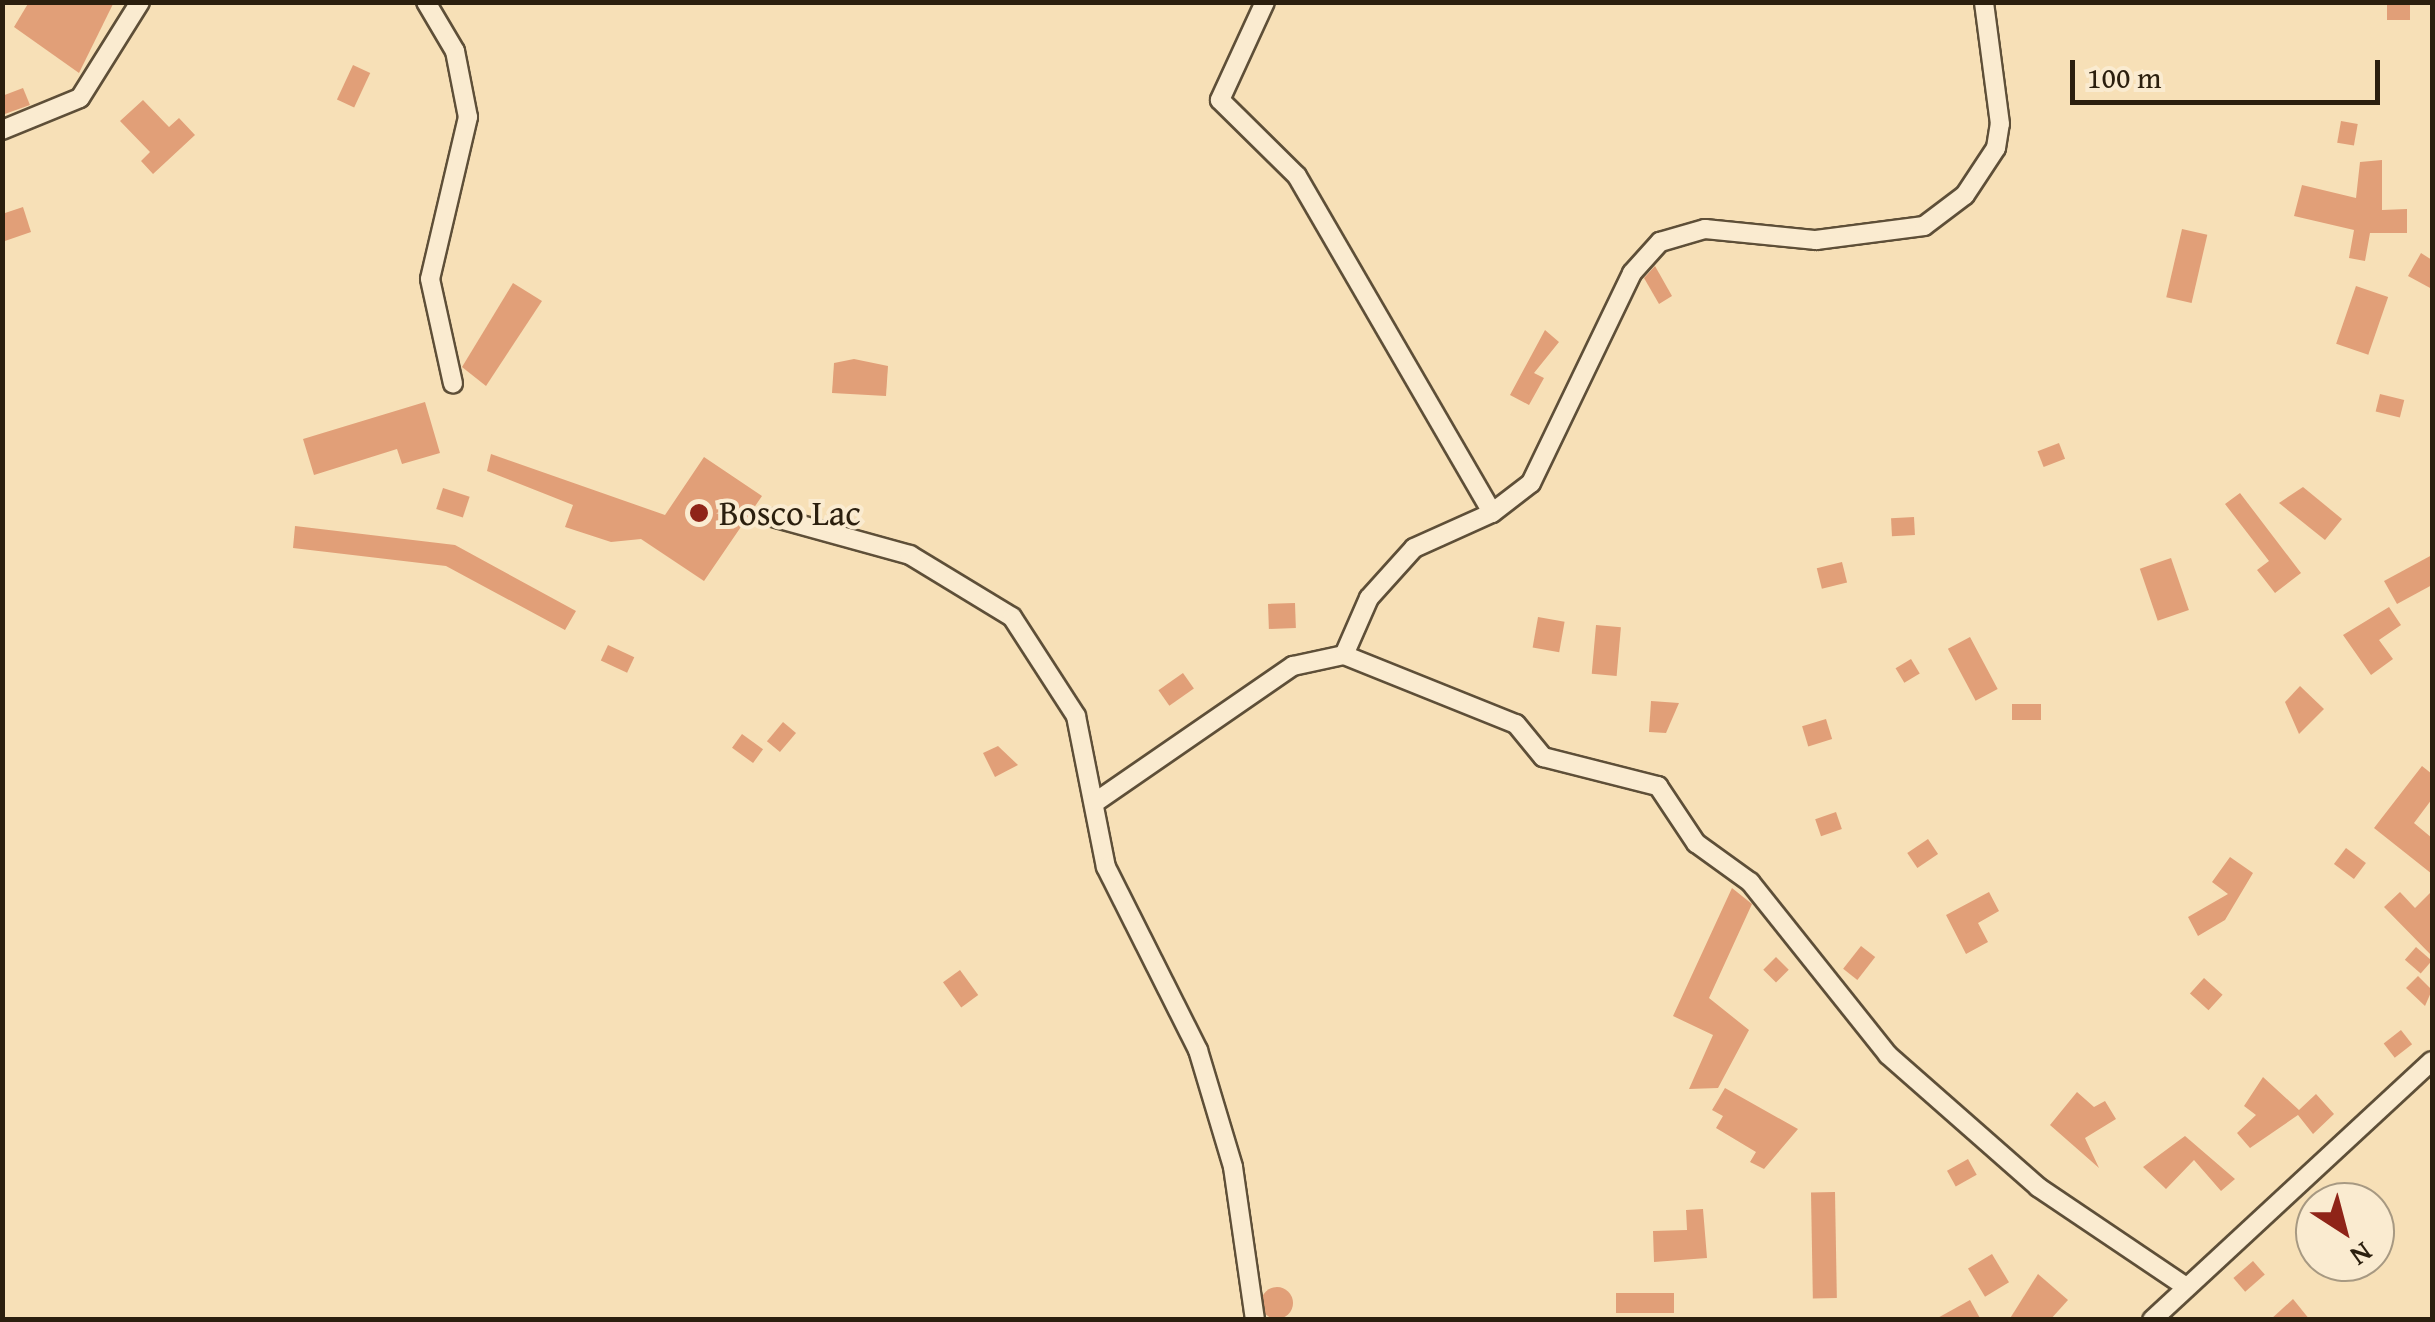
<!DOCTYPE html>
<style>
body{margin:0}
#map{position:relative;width:2435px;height:1322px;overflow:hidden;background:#f7e0b7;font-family:"Gentium Book Plus",serif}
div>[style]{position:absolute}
.building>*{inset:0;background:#e19f78;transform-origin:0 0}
.round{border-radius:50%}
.roads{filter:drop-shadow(2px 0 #5e4f38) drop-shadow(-2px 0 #5e4f38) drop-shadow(0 2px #5e4f38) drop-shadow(0 -2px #5e4f38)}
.minor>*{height:18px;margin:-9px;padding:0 9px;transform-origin:9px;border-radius:9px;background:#faebd0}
.dots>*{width:28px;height:28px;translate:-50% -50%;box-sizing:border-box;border:5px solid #faebd0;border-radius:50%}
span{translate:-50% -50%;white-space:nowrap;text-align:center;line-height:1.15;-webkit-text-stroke:8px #faebd0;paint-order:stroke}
.poi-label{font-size:35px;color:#2b1f0e}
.left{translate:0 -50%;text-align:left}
.frame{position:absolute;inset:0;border:5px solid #2b1f0e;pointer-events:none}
.north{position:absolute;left:2295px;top:1182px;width:100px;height:100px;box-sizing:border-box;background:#faebd0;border:2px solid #a79982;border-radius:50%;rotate:144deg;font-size:28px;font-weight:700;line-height:40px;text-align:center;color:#2b1f0e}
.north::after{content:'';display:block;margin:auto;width:35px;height:45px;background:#8f2418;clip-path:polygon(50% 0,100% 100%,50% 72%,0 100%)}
.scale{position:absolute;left:2070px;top:60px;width:310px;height:45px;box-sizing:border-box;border:5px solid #2b1f0e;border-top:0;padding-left:12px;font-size:30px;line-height:35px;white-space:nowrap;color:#2b1f0e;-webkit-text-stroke:8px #faebd0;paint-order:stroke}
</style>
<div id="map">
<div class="building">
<div style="clip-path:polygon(29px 2px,114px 2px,79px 73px,14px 27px)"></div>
<div style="left:2387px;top:2px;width:23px;height:18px"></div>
<div style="left:353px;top:65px;width:19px;height:38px;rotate:25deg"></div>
<div style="clip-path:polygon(23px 88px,30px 105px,2px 115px,2px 96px)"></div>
<div style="clip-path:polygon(143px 100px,169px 127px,179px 118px,195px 135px,153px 174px,141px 161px,150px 152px,120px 121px)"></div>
<div style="left:2341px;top:121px;width:17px;height:22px;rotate:10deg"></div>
<div style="clip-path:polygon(2382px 160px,2382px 210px,2407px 209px,2407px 233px,2370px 233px,2365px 261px,2349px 258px,2354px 230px,2294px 216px,2302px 185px,2356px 198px,2360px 162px)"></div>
<div style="clip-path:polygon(23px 207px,31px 232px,2px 242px,2px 214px)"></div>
<div style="left:2182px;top:229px;width:26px;height:70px;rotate:13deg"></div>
<div style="clip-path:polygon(2421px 253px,2432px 260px,2432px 289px,2408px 276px)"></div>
<div style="clip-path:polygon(1655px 266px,1672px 296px,1659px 304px,1644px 278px)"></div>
<div style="clip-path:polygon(513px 283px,542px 301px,486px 386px,462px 367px)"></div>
<div style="left:2356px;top:286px;width:34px;height:61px;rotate:19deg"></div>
<div style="clip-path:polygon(1545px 330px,1559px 342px,1534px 373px,1544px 378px,1529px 405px,1510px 395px)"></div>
<div style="clip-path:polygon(854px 359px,888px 366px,886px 396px,832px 393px,834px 363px)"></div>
<div style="left:2380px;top:394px;width:25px;height:18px;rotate:14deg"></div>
<div style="clip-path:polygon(425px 402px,440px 453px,402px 464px,397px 449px,314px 475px,303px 439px)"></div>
<div style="left:2059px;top:443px;width:17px;height:23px;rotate:69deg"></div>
<div style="clip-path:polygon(491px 454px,665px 515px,704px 457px,762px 496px,704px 581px,641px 539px,611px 542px,565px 527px,573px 505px,487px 471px)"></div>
<div style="clip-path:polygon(2303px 487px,2342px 519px,2325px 540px,2279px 503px)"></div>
<div style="left:443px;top:488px;width:28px;height:22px;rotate:18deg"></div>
<div style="clip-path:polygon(2240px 493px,2301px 573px,2275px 593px,2257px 570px,2269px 561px,2225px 504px)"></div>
<div style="left:1914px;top:517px;width:18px;height:23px;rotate:87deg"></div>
<div style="clip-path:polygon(295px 526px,455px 545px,576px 611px,565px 630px,446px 566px,293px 548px)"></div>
<div style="clip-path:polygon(2432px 555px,2432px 585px,2397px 604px,2384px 581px)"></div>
<div style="left:2171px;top:558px;width:55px;height:33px;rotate:71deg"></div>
<div style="left:1842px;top:562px;width:21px;height:26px;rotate:76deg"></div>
<div style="left:1295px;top:603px;width:25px;height:27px;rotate:88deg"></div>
<div style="clip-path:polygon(2389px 607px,2401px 625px,2379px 640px,2393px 659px,2371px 675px,2343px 635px)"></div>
<div style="left:1538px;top:617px;width:27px;height:31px;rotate:10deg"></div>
<div style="left:1596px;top:625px;width:25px;height:49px;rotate:5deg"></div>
<div style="left:1970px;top:637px;width:59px;height:25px;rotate:62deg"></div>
<div style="left:608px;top:645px;width:29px;height:17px;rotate:25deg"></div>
<div style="left:1911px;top:659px;width:17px;height:18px;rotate:59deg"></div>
<div style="left:1183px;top:673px;width:19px;height:30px;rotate:55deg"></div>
<div style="clip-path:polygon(2300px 686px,2324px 709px,2299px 734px,2285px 702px)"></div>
<div style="clip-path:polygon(1651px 701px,1679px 703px,1666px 733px,1649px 732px)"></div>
<div style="left:2012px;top:704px;width:29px;height:16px"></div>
<div style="left:1826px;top:719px;width:21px;height:25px;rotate:73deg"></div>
<div style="left:783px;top:722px;width:17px;height:25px;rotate:40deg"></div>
<div style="left:742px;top:734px;width:26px;height:17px;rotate:36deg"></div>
<div style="clip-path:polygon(998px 746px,1018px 765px,995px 777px,983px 753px)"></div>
<div style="clip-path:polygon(2422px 766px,2432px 774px,2432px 799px,2414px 823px,2432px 838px,2432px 874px,2374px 828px)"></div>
<div style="left:1836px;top:812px;width:18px;height:22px;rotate:71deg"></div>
<div style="left:1928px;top:839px;width:18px;height:25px;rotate:56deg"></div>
<div style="left:2346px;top:848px;width:25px;height:20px;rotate:37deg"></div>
<div style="clip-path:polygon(2230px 857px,2253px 873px,2225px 920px,2198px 936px,2188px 917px,2228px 894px,2212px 882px)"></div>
<div style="clip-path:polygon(1732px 888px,1752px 904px,1709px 998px,1749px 1030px,1718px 1088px,1689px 1089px,1713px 1035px,1673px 1016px)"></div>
<div style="clip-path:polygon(2432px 891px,2432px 956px,2384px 907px,2400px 892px,2415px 908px)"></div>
<div style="clip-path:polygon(1989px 892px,1999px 911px,1978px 923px,1988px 942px,1966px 954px,1946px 915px)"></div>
<div style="left:1861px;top:946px;width:18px;height:29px;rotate:38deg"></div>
<div style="left:2416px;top:947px;width:21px;height:17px;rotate:41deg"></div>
<div style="left:1776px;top:957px;width:18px;height:18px;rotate:45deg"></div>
<div style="left:960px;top:970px;width:31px;height:21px;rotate:54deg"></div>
<div style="clip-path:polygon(2418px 976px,2432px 990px,2425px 1006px,2406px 988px)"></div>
<div style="left:2204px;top:978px;width:25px;height:21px;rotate:42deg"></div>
<div style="left:2401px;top:1030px;width:18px;height:22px;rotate:52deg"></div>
<div style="clip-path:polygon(2263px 1077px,2299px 1110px,2316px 1094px,2334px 1114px,2313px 1134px,2298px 1115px,2250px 1148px,2237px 1133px,2256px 1115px,2244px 1106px)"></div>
<div style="clip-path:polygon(1725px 1088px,1798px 1129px,1764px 1169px,1750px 1162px,1756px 1152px,1716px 1128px,1723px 1116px,1712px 1110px)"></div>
<div style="clip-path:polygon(2077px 1092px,2094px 1107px,2105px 1101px,2116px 1119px,2085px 1138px,2099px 1168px,2050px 1125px)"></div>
<div style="clip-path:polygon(2185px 1136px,2235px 1179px,2221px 1191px,2194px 1160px,2166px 1189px,2143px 1167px)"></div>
<div style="left:1968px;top:1159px;width:18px;height:24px;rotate:61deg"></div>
<div style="left:1835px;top:1192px;width:106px;height:24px;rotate:89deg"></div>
<div style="clip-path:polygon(1703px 1209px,1707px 1258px,1654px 1262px,1653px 1231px,1687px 1230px,1686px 1210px)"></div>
<div style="left:1992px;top:1254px;width:33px;height:28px;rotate:59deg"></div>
<div style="left:2253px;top:1261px;width:18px;height:26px;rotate:49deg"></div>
<div style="clip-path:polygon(2038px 1274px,2068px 1300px,2050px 1320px,2009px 1320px)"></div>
<div class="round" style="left:1261px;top:1287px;width:32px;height:32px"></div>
<div style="left:1674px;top:1293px;width:20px;height:58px;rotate:90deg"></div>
<div style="clip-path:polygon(2293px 1299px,2310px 1320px,2270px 1320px)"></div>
<div style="clip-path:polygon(1970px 1300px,1981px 1320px,1934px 1320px)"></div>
</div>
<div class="roads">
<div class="minor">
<div style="left:426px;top:2px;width:57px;rotate:59.4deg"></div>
<div style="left:455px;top:51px;width:67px;rotate:78.9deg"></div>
<div style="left:468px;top:117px;width:166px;rotate:103.2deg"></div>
<div style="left:430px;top:279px;width:107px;rotate:77.6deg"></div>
<div style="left:1265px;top:2px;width:108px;rotate:114.7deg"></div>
<div style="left:1220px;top:100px;width:108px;rotate:44.6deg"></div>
<div style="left:1297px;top:176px;width:389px;rotate:59.9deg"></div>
<div style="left:2px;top:130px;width:84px;rotate:-22.3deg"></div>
<div style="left:80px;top:98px;width:113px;rotate:-58deg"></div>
<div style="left:776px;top:518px;width:139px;rotate:15.4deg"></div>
<div style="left:910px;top:555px;width:119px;rotate:31.3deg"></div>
<div style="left:1012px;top:617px;width:118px;rotate:57.1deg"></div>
<div style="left:1076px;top:716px;width:154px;rotate:78.8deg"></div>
<div style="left:1106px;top:867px;width:205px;rotate:63.3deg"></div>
<div style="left:1198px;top:1050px;width:122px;rotate:73.3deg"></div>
<div style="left:1233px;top:1167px;width:155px;rotate:81.8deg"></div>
<div style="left:1344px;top:655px;width:185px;rotate:21.9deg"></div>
<div style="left:1516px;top:724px;width:43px;rotate:50.7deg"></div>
<div style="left:1543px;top:757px;width:119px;rotate:14.2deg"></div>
<div style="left:1658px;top:786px;width:69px;rotate:56.3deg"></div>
<div style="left:1696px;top:843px;width:67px;rotate:35.8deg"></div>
<div style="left:1750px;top:882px;width:221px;rotate:51.4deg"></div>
<div style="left:1888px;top:1055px;width:200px;rotate:41.3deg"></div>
<div style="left:2038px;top:1187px;width:179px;rotate:34deg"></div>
<div style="left:1097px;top:801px;width:238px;rotate:-34.6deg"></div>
<div style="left:1293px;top:666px;width:52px;rotate:-12.2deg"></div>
<div style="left:1344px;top:655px;width:62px;rotate:-66.3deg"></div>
<div style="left:1369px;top:598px;width:67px;rotate:-48deg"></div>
<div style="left:1414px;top:548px;width:85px;rotate:-24.2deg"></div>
<div style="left:1492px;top:513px;width:49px;rotate:-37.6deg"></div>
<div style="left:1531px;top:483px;width:233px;rotate:-64.3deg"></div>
<div style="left:1632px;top:273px;width:42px;rotate:-47.9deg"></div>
<div style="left:1660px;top:242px;width:47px;rotate:-16.1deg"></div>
<div style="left:1705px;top:229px;width:112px;rotate:5.7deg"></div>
<div style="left:1816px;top:240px;width:109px;rotate:-7.4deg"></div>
<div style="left:1924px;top:226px;width:51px;rotate:-37.1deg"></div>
<div style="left:1965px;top:195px;width:56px;rotate:-56.6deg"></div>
<div style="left:1996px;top:148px;width:24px;rotate:-81deg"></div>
<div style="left:2000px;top:124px;width:123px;rotate:-97.5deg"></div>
<div style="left:2152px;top:1320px;width:381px;rotate:-42.8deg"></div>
</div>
</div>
<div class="dots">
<div style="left:699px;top:513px;background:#8f2418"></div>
</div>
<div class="poi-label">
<span class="left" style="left:719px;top:513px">Bosco Lac</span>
</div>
<div class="frame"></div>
<div class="north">N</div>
<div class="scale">100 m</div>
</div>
